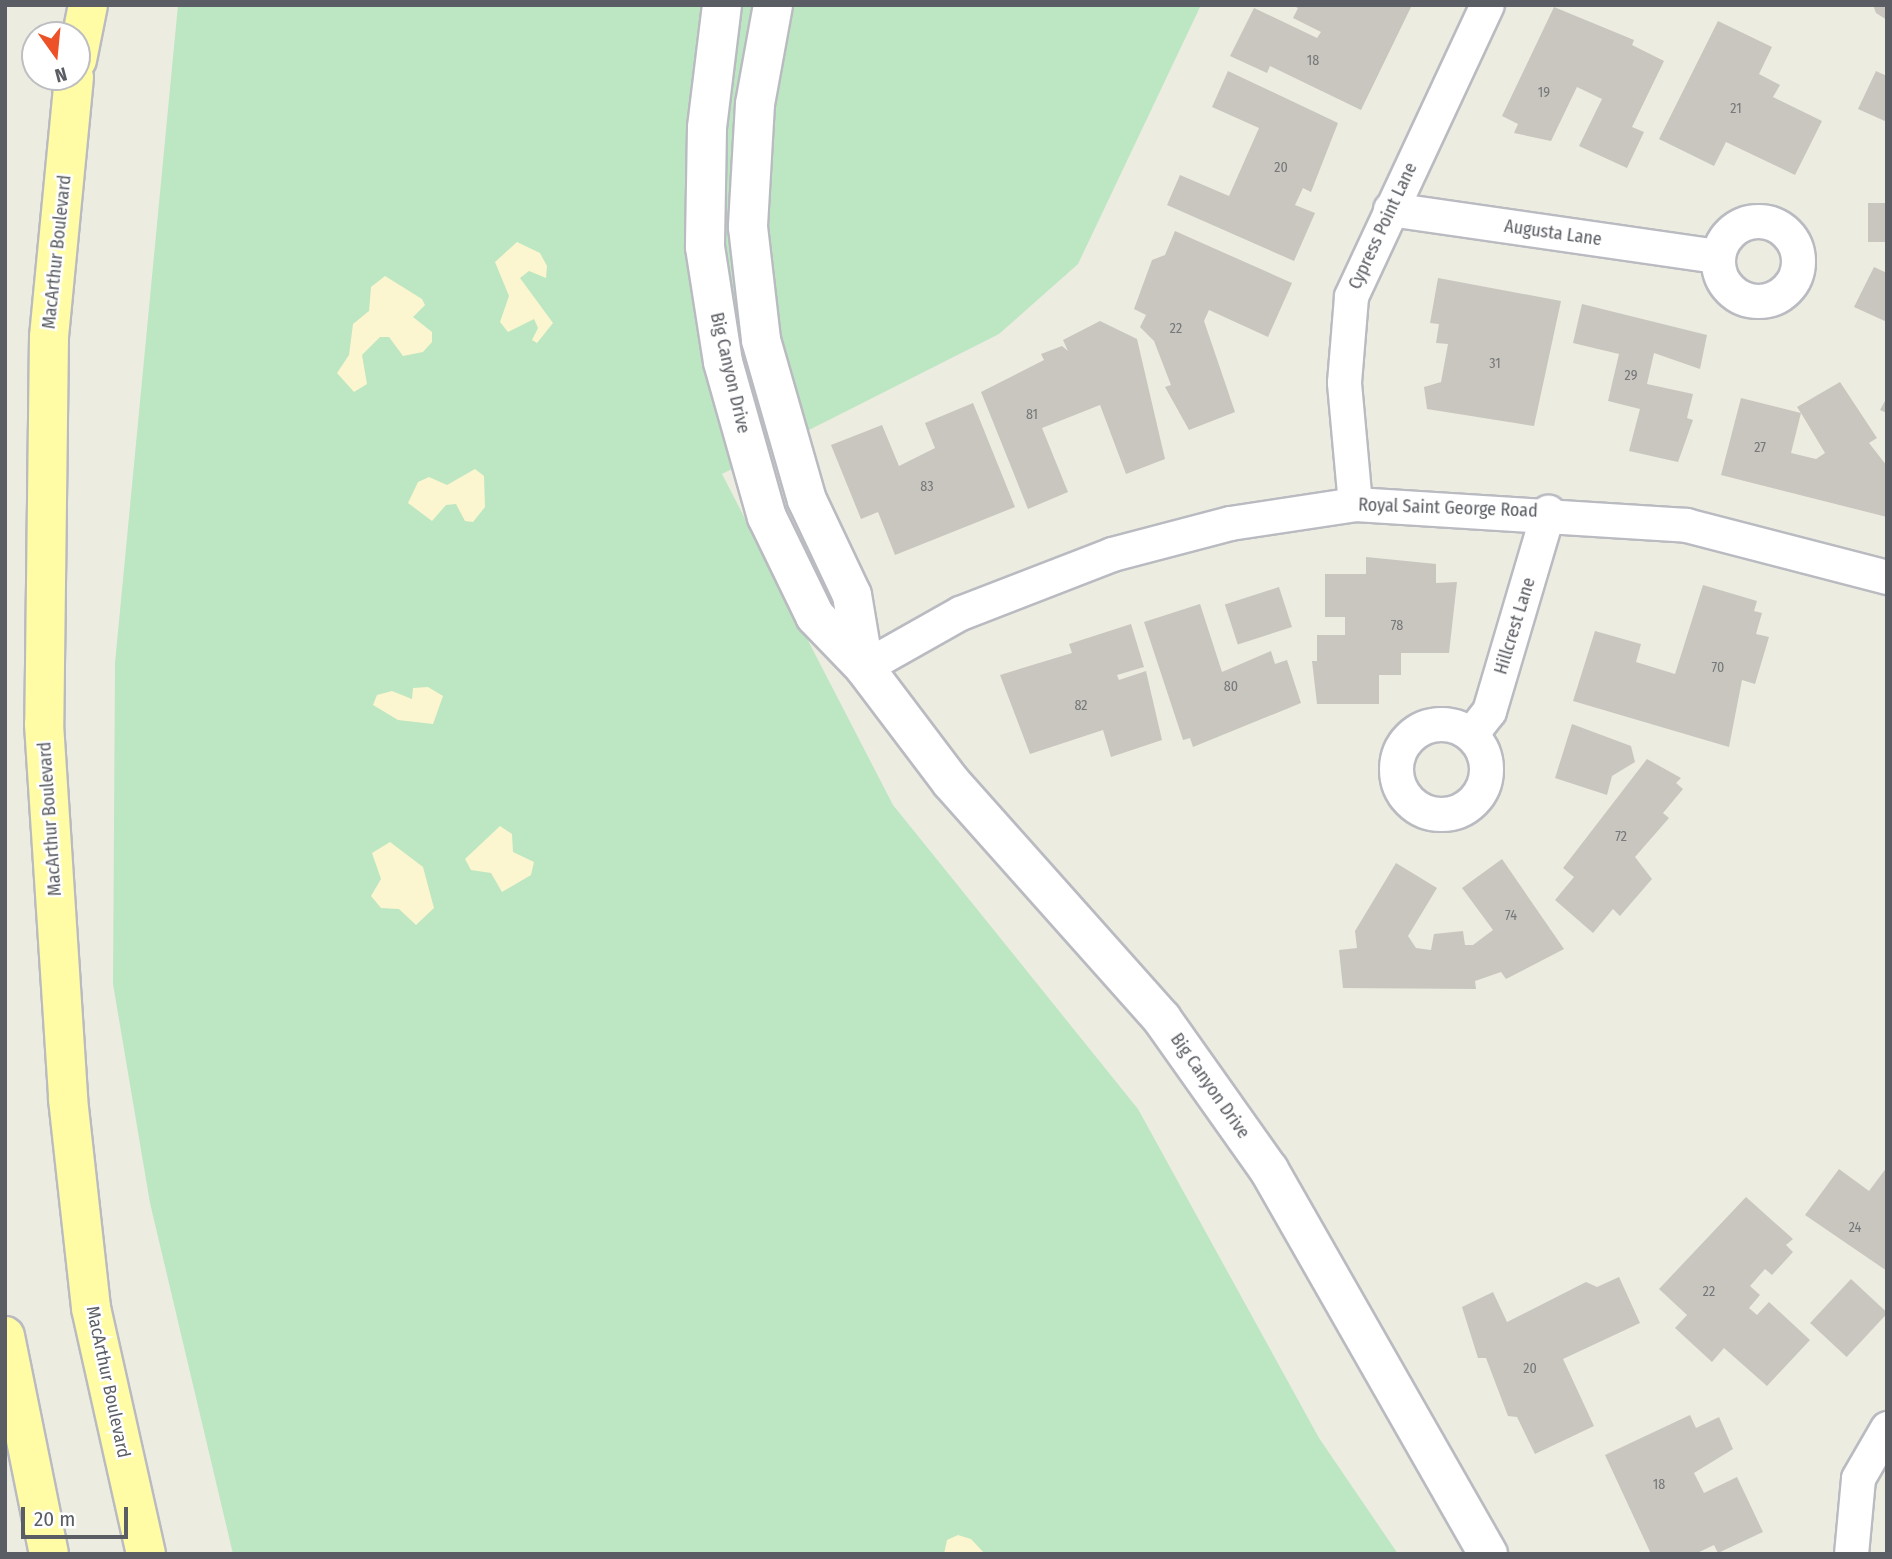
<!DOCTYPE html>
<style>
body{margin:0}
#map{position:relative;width:1892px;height:1559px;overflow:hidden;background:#edece1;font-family:"Fira Sans Condensed",sans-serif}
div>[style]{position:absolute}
.green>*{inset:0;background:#bde6c2}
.sand>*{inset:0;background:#fbf6cf}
.building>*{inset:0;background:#c8c6bf;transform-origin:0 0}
.roads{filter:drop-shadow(2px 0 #b9bbc1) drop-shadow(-2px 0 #b9bbc1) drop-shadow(0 2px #b9bbc1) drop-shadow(0 -2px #b9bbc1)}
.minor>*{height:33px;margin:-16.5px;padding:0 16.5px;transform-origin:16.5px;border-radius:16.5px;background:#fff}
.minor>.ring{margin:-16.5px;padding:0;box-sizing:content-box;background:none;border:33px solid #fff;border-radius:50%}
.tertiary>*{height:38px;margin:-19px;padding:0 19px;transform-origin:19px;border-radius:19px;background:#fff}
.primary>*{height:38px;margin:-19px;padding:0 19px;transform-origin:19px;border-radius:19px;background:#fffca5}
span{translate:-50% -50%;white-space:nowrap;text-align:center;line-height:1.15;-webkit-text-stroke:5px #fff;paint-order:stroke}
.number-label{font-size:14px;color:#76777a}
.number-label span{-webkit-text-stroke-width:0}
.street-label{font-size:18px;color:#5a5d63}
.frame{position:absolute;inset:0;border:7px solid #5a5d63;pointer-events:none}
.north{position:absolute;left:21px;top:21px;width:70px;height:70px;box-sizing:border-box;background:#fff;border:2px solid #bdbec1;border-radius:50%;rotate:165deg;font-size:19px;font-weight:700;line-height:28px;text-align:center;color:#5a5d63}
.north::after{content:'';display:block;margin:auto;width:24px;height:32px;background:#ed5128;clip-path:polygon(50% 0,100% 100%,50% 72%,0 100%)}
.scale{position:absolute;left:21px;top:1507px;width:107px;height:32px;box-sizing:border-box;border:4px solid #5a5d63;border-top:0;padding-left:9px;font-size:21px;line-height:24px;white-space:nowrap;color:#5a5d63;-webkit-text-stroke:5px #fff;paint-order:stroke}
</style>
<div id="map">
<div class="green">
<div style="clip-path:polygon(178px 5px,1201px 5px,1078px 264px,999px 334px,722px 474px,893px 805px,1138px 1109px,1319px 1438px,1398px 1554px,233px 1554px,150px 1203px,113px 984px,115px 663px)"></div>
</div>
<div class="sand">
<div style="clip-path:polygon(517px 242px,540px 253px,547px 266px,546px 278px,529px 271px,520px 278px,553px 323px,537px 343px,532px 340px,538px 328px,534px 319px,508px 332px,500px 322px,509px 296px,495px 262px)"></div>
<div style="clip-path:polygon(385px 276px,422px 299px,425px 305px,413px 317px,432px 332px,432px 342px,423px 352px,403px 356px,389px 337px,380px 337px,362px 355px,367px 384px,354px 392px,337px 373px,349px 355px,353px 324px,369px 311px,371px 287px)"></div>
<div style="clip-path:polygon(475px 469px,484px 476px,485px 507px,473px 522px,465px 521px,456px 504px,446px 505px,432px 521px,408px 503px,418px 482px,429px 477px,447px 485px)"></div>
<div style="clip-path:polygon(413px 688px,428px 687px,443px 696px,433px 724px,398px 720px,373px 705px,377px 695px,392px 691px,412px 699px)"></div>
<div style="clip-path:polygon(500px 826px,512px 834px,513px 852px,534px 862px,531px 875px,502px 892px,491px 873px,471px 870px,465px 859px)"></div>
<div style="clip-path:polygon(390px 842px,423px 867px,434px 908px,416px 925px,399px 909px,381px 908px,371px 896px,381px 879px,372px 853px)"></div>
<div style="clip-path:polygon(958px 1535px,971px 1539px,985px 1554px,944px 1554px,947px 1540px)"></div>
</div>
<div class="building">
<div style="clip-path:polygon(1291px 5px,1412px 5px,1361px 110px,1270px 66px,1267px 73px,1230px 56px,1254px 8px,1317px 38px,1321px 32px,1293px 18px,1298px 8px)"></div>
<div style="clip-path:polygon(1873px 5px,1887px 5px,1887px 20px,1876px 13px)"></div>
<div style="clip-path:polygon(1554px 7px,1634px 40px,1632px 45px,1664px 61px,1632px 127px,1644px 132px,1627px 168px,1579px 146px,1602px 99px,1577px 87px,1551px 141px,1514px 133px,1518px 124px,1502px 116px)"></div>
<div style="clip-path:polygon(1718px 21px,1772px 47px,1759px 74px,1780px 85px,1773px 97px,1822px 121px,1795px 175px,1726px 142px,1714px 166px,1659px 139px)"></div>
<div style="clip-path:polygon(1228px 71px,1338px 123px,1311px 192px,1303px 188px,1295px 205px,1315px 213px,1294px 261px,1167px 205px,1180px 175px,1229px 196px,1259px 128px,1212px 107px)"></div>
<div style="clip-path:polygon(1876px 71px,1887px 76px,1887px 122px,1858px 109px)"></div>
<div style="left:1887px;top:203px;width:39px;height:19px;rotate:90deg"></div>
<div style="clip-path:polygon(1175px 231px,1292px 283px,1268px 337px,1209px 310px,1204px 321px,1235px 412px,1189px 430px,1165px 387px,1171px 385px,1154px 341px,1140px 327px,1146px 315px,1134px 309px,1152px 260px,1165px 255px)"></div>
<div style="clip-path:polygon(1874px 267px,1887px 273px,1887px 322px,1854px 307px)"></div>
<div style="clip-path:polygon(1438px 278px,1561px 301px,1534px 426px,1427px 409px,1424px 387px,1441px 382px,1448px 344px,1436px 343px,1439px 324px,1430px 323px)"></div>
<div style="clip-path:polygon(1582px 304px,1707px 335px,1700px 369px,1654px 353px,1647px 384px,1693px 394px,1687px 418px,1693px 420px,1678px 462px,1629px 451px,1640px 409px,1608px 401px,1619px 354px,1573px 343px)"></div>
<div style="clip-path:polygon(1100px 321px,1137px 339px,1165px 459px,1126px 474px,1100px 405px,1042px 428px,1068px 492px,1028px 509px,981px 392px,1044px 360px,1041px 354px,1062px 346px,1068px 351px,1063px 340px)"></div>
<div style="clip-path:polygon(evenodd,1840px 382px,1877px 438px,1869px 443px,1887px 466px,1887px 517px,1721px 475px,1741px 398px,1801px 413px,1797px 407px,1840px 382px,1801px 413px,1825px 453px,1816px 459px,1791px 453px,1801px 413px)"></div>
<div style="clip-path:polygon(1887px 397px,1887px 413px,1880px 410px)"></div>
<div style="clip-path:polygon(973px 403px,1015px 507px,895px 555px,878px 512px,861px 519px,831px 445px,882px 425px,899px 466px,935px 448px,925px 423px)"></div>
<div style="clip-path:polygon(1366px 557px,1436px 564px,1436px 583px,1457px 582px,1449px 653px,1401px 653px,1401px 675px,1379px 675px,1379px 704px,1317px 704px,1312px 661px,1317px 661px,1317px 635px,1345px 635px,1345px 617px,1325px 617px,1325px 574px,1366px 574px)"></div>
<div style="clip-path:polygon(1703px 585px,1757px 601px,1754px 611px,1762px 613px,1756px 634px,1769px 637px,1755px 684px,1742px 680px,1729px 747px,1573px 701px,1595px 631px,1641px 644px,1636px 662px,1675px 674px)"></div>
<div style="left:1279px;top:587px;width:42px;height:57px;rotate:72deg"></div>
<div style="clip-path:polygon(1200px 604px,1222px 672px,1271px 651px,1275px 664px,1287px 660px,1301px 703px,1193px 747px,1190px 738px,1183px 740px,1144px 622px)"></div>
<div style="clip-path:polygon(1131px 624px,1144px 667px,1117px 675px,1119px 680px,1146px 671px,1162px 740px,1111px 757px,1103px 730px,1030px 754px,1000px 675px,1072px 653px,1069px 644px)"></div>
<div style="clip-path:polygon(1572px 724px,1631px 746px,1635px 762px,1612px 776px,1607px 795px,1555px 778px)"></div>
<div style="clip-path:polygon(1647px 759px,1681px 778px,1676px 783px,1683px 789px,1663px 813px,1669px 818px,1635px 857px,1652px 879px,1620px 916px,1613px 909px,1593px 933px,1555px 900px,1574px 877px,1563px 868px)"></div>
<div style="clip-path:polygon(1502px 859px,1564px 949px,1506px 979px,1501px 972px,1475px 981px,1476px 989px,1343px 988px,1339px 950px,1357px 948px,1355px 931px,1396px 863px,1437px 888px,1408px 936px,1416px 948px,1431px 950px,1434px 934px,1463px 931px,1465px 945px,1473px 945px,1493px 930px,1462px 888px)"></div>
<div style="clip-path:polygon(1887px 1167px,1887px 1271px,1805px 1215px,1839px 1169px,1869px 1191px)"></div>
<div style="clip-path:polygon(1746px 1197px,1793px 1239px,1786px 1245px,1793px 1252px,1772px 1275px,1765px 1269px,1750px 1286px,1760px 1295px,1749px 1308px,1757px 1315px,1769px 1302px,1810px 1340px,1767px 1386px,1724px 1348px,1712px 1362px,1675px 1328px,1687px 1315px,1659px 1289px)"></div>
<div style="clip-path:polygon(1619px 1277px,1640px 1323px,1563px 1359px,1594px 1426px,1535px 1454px,1517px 1417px,1508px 1416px,1486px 1358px,1478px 1358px,1462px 1307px,1493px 1292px,1507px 1322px,1586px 1282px,1597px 1287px)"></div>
<div style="left:1851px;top:1279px;width:50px;height:60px;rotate:43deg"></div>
<div style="clip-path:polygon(1690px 1415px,1696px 1428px,1719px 1417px,1733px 1449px,1694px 1473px,1704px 1493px,1737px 1477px,1763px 1532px,1718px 1553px,1714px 1545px,1695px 1554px,1651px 1554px,1605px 1455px)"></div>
</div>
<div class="roads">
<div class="minor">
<div style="left:1390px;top:209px;width:330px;rotate:8.2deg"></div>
<div class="ring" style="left:1718px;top:221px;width:47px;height:47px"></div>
<div style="left:1355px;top:504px;width:122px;rotate:-95.2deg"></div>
<div style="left:1344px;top:382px;width:86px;rotate:-85.3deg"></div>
<div style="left:1351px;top:296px;width:321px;rotate:-65deg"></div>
<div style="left:864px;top:667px;width:110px;rotate:-29.4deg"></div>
<div style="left:960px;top:613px;width:163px;rotate:-21.2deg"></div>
<div style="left:1112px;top:554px;width:122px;rotate:-14.7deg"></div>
<div style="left:1230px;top:523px;width:126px;rotate:-8.6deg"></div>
<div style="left:1355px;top:504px;width:332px;rotate:3.6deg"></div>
<div style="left:1686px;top:525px;width:208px;rotate:14.5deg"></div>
<div class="ring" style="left:1396px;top:724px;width:57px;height:57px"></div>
<div style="left:1471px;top:734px;width:29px;rotate:-52deg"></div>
<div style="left:1489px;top:711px;width:208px;rotate:-73.5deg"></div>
<div style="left:1851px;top:1554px;width:76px;rotate:-84.7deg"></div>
<div style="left:1858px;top:1478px;width:58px;rotate:-59.9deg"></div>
</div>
<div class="tertiary">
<div style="left:722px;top:5px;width:124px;rotate:97deg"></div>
<div style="left:707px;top:128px;width:119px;rotate:91deg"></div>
<div style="left:705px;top:247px;width:116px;rotate:81.1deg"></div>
<div style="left:723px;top:362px;width:161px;rotate:74.2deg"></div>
<div style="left:767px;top:517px;width:110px;rotate:64.1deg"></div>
<div style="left:815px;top:616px;width:71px;rotate:46.1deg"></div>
<div style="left:864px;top:667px;width:144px;rotate:52.9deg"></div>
<div style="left:951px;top:782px;width:317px;rotate:48.3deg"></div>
<div style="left:1162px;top:1019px;width:185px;rotate:54.7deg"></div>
<div style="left:1269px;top:1170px;width:442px;rotate:60.3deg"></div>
<div style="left:773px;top:5px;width:101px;rotate:100.3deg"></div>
<div style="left:755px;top:104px;width:123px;rotate:93.3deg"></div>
<div style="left:748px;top:227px;width:114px;rotate:83.4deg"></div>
<div style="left:761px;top:340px;width:166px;rotate:74deg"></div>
<div style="left:807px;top:500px;width:105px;rotate:64.7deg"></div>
<div style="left:852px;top:595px;width:73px;rotate:80.5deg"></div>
</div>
<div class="primary">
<div style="left:77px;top:60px;width:56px;rotate:-78.7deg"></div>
<div style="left:74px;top:77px;width:261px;rotate:95.5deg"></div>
<div style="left:49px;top:337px;width:387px;rotate:90.7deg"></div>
<div style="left:44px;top:724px;width:376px;rotate:86.3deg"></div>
<div style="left:68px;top:1099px;width:210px;rotate:83.7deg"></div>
<div style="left:91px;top:1308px;width:252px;rotate:77.4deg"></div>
<div style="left:5px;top:1336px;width:222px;rotate:78.6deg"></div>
</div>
</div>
<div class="number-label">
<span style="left:1313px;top:61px">18</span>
<span style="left:1544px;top:93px">19</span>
<span style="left:1736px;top:109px">21</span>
<span style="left:1281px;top:168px">20</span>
<span style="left:1176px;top:329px">22</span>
<span style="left:1495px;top:364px">31</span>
<span style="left:1631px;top:376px">29</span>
<span style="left:1032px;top:415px">81</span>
<span style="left:1760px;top:448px">27</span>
<span style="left:927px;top:487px">83</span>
<span style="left:1397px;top:626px">78</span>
<span style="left:1718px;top:668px">70</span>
<span style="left:1231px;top:687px">80</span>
<span style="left:1081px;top:706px">82</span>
<span style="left:1621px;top:837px">72</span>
<span style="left:1511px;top:916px">74</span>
<span style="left:1855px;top:1228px">24</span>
<span style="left:1709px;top:1292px">22</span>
<span style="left:1530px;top:1369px">20</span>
<span style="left:1659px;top:1485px">18</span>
</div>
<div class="street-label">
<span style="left:1383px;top:226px;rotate:-65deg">Cypress Point Lane</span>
<span style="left:1553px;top:233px;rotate:8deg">Augusta Lane</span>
<span style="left:57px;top:252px;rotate:-84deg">MacArthur Boulevard</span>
<span style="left:730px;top:373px;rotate:77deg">Big Canyon Drive</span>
<span style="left:1448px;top:508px;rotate:2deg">Royal Saint George Road</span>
<span style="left:1515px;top:626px;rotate:-73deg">Hillcrest Lane</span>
<span style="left:50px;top:819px;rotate:-94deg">MacArthur Boulevard</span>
<span style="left:1210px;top:1086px;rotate:55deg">Big Canyon Drive</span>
<span style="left:108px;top:1382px;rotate:78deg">MacArthur Boulevard</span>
</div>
<div class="frame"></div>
<div class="north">N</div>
<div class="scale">20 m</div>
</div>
